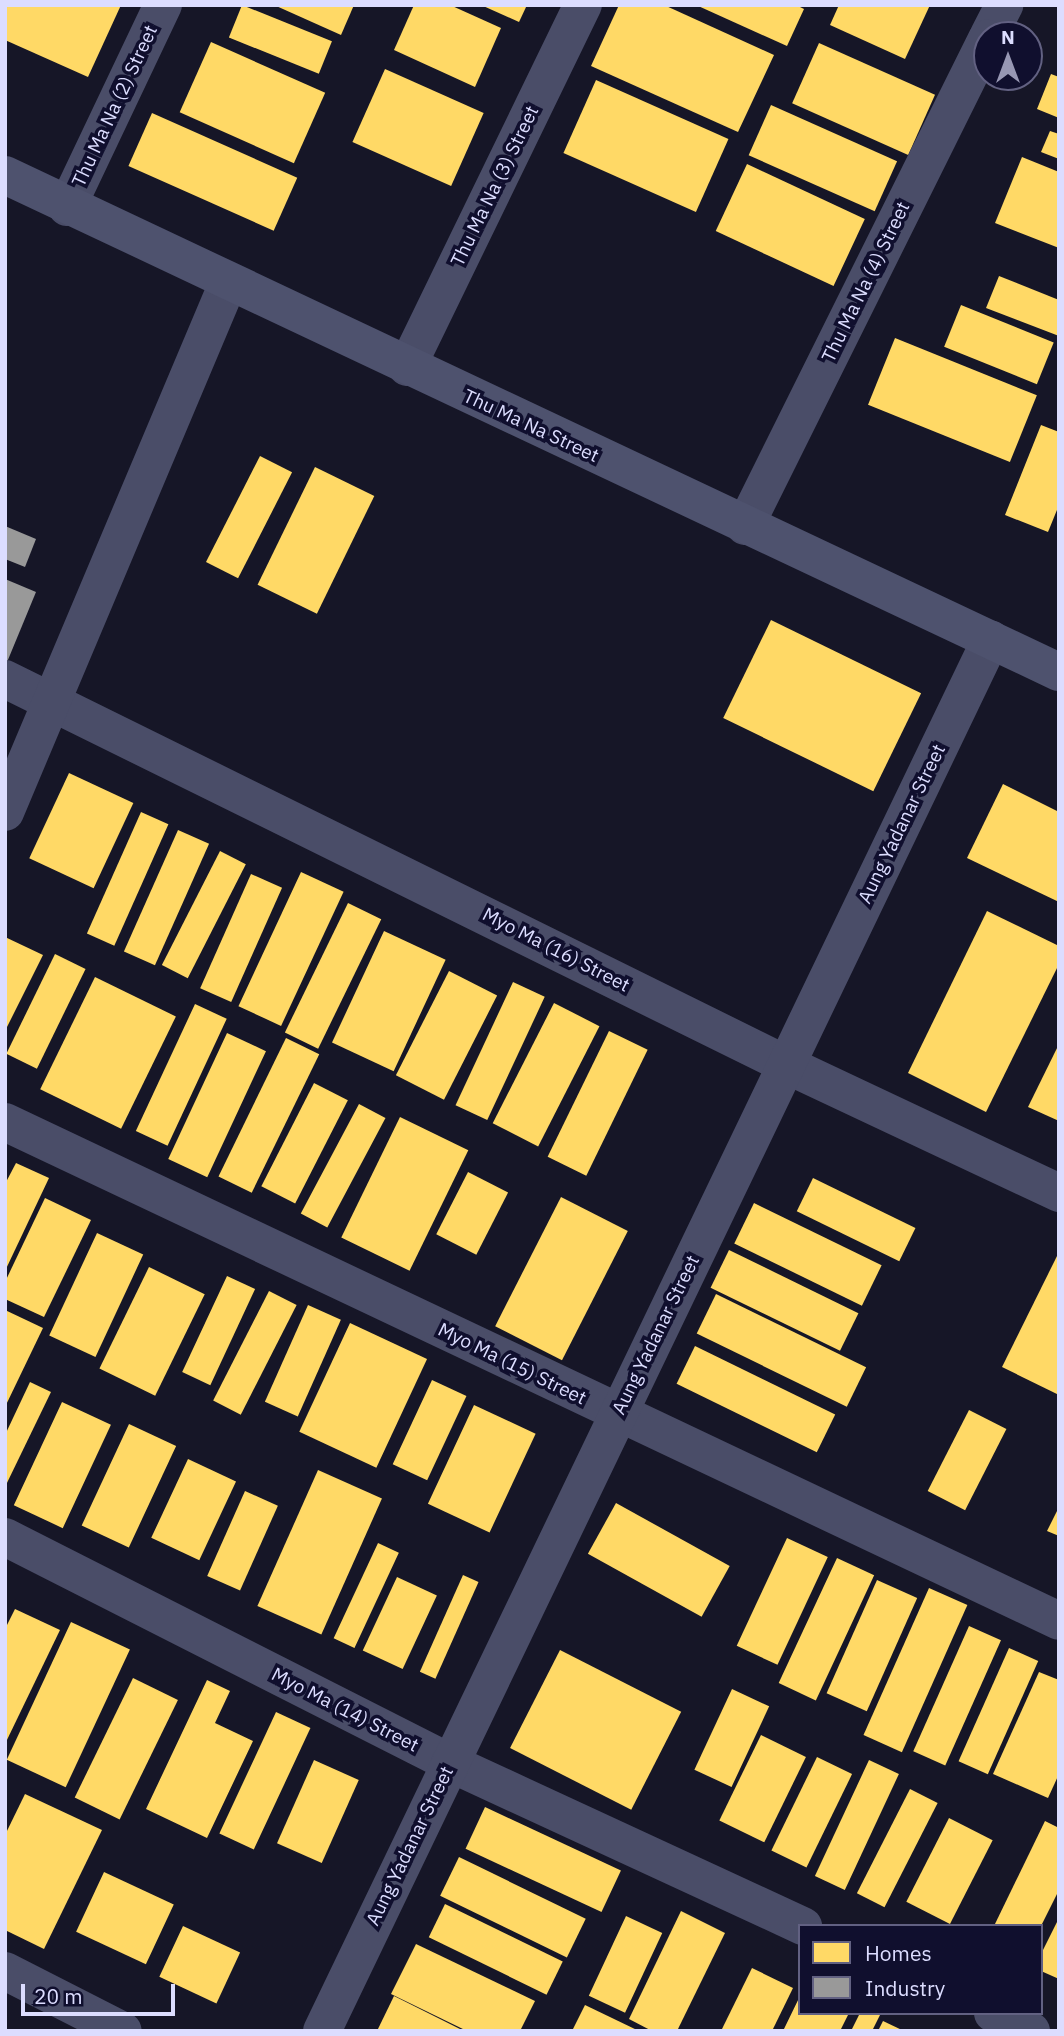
<!DOCTYPE html>
<style>
body{margin:0}
#map{position:relative;width:1064px;height:2036px;overflow:hidden;background:#161627;font-family:"IBM Plex Sans",sans-serif}
div>[style]{position:absolute}
.homes>*{inset:0;background:#ffd966;transform-origin:0 0}
.industry>*{inset:0;background:#999}
.street>*{height:38px;margin:-19px;padding:0 19px;transform-origin:19px;border-radius:19px;background:#4a4d68}
.secondary>*{height:38px;margin:-19px;padding:0 19px;transform-origin:19px;border-radius:19px;background:#4e526e}
span{translate:-50% -50%;white-space:nowrap;text-align:center;line-height:1.15;-webkit-text-stroke:7px #100f2e;paint-order:stroke}
.street-label{font-size:19px;color:#dcddff}
.frame{position:absolute;inset:0;border:7px solid #dcddff;pointer-events:none}
.legend{position:absolute;left:798px;top:1924px;width:245px;height:91px;box-sizing:border-box;background:#100f2e;border:2px solid #626182;margin:0;padding:9px 12px;list-style:none;font-size:21px;color:#dcddff}
.legend li{display:flex;align-items:center;gap:14px;height:35px}
.legend b{width:35px;border:2px solid #626182}
.north{position:absolute;left:973px;top:21px;width:70px;height:70px;box-sizing:border-box;background:#100f2e;border:2px solid #626182;border-radius:50%;rotate:0deg;font-size:19px;font-weight:700;line-height:28px;text-align:center;color:#dcddff}
.north::after{content:'';display:block;margin:auto;width:24px;height:32px;background:#9797b3;clip-path:polygon(50% 0,100% 100%,50% 72%,0 100%)}
.scale{position:absolute;left:21px;top:1984px;width:154px;height:32px;box-sizing:border-box;border:4px solid #dcddff;border-top:0;padding-left:9px;font-size:21px;line-height:24px;white-space:nowrap;color:#dcddff;-webkit-text-stroke:5px #100f2e;paint-order:stroke}
</style>
<div id="map">
<div class="homes">
<div style="clip-path:polygon(5px 5px,121px 5px,88px 77px,5px 40px)"></div>
<div style="left:242px;top:5px;width:97px;height:35px;rotate:22deg"></div>
<div style="clip-path:polygon(274px 5px,354px 5px,341px 35px)"></div>
<div style="clip-path:polygon(414px 5px,450px 5px,501px 28px,475px 87px,394px 50px)"></div>
<div style="clip-path:polygon(481px 5px,527px 5px,519px 22px)"></div>
<div style="clip-path:polygon(619px 5px,664px 5px,774px 55px,738px 132px,591px 66px)"></div>
<div style="clip-path:polygon(696px 5px,796px 5px,804px 9px,787px 46px)"></div>
<div style="clip-path:polygon(839px 5px,930px 5px,905px 59px,830px 25px)"></div>
<div style="left:211px;top:42px;width:125px;height:77px;rotate:24deg"></div>
<div style="left:819px;top:43px;width:127px;height:66px;rotate:24deg"></div>
<div style="left:385px;top:69px;width:108px;height:80px;rotate:24deg"></div>
<div style="clip-path:polygon(1051px 74px,1059px 77px,1059px 118px,1037px 109px)"></div>
<div style="left:596px;top:80px;width:145px;height:80px;rotate:24deg"></div>
<div style="left:771px;top:105px;width:138px;height:55px;rotate:24deg"></div>
<div style="left:152px;top:113px;width:159px;height:58px;rotate:24deg"></div>
<div style="clip-path:polygon(1050px 131px,1059px 134px,1059px 159px,1041px 152px)"></div>
<div style="clip-path:polygon(1022px 157px,1059px 172px,1059px 248px,995px 223px)"></div>
<div style="left:747px;top:164px;width:130px;height:74px;rotate:25deg"></div>
<div style="clip-path:polygon(999px 276px,1059px 300px,1059px 336px,986px 308px)"></div>
<div style="left:961px;top:305px;width:100px;height:45px;rotate:22deg"></div>
<div style="left:895px;top:338px;width:153px;height:72px;rotate:22deg"></div>
<div style="clip-path:polygon(1041px 425px,1059px 432px,1059px 505px,1048px 532px,1005px 515px)"></div>
<div style="left:260px;top:456px;width:36px;height:119px;rotate:27deg"></div>
<div style="left:315px;top:467px;width:66px;height:131px;rotate:26deg"></div>
<div style="left:771px;top:620px;width:167px;height:109px;rotate:26deg"></div>
<div style="left:69px;top:773px;width:71px;height:94px;rotate:25deg"></div>
<div style="clip-path:polygon(1003px 784px,1059px 812px,1059px 902px,967px 858px)"></div>
<div style="left:141px;top:812px;width:30px;height:133px;rotate:24deg"></div>
<div style="left:178px;top:830px;width:34px;height:133px;rotate:24deg"></div>
<div style="left:220px;top:851px;width:29px;height:128px;rotate:27deg"></div>
<div style="left:301px;top:872px;width:47px;height:148px;rotate:25deg"></div>
<div style="left:251px;top:874px;width:34px;height:125px;rotate:24deg"></div>
<div style="left:348px;top:903px;width:37px;height:144px;rotate:26deg"></div>
<div style="clip-path:polygon(987px 911px,1059px 946px,1059px 964px,986px 1112px,908px 1073px)"></div>
<div style="left:384px;top:931px;width:68px;height:123px;rotate:25deg"></div>
<div style="clip-path:polygon(5px 937px,43px 955px,5px 1031px)"></div>
<div style="left:55px;top:954px;width:34px;height:111px;rotate:26deg"></div>
<div style="left:449px;top:971px;width:54px;height:117px;rotate:27deg"></div>
<div style="left:95px;top:977px;width:90px;height:125px;rotate:26deg"></div>
<div style="left:513px;top:982px;width:35px;height:136px;rotate:25deg"></div>
<div style="left:554px;top:1003px;width:51px;height:135px;rotate:27deg"></div>
<div style="left:195px;top:1004px;width:35px;height:140px;rotate:25deg"></div>
<div style="left:609px;top:1031px;width:43px;height:140px;rotate:26deg"></div>
<div style="left:227px;top:1033px;width:43px;height:139px;rotate:25deg"></div>
<div style="left:286px;top:1038px;width:37px;height:154px;rotate:26deg"></div>
<div style="clip-path:polygon(1059px 1044px,1059px 1121px,1028px 1107px)"></div>
<div style="left:314px;top:1083px;width:38px;height:116px;rotate:27deg"></div>
<div style="left:359px;top:1104px;width:30px;height:124px;rotate:28deg"></div>
<div style="left:400px;top:1117px;width:76px;height:134px;rotate:26deg"></div>
<div style="clip-path:polygon(16px 1163px,49px 1178px,5px 1271px,5px 1184px)"></div>
<div style="left:468px;top:1172px;width:45px;height:70px;rotate:27deg"></div>
<div style="left:813px;top:1178px;width:114px;height:37px;rotate:26deg"></div>
<div style="left:561px;top:1197px;width:75px;height:145px;rotate:27deg"></div>
<div style="clip-path:polygon(45px 1198px,91px 1220px,44px 1317px,5px 1299px,5px 1282px)"></div>
<div style="left:754px;top:1203px;width:142px;height:45px;rotate:26deg"></div>
<div style="left:97px;top:1233px;width:51px;height:113px;rotate:25deg"></div>
<div style="left:729px;top:1250px;width:144px;height:42px;rotate:26deg"></div>
<div style="clip-path:polygon(1059px 1252px,1059px 1395px,1002px 1367px)"></div>
<div style="left:149px;top:1267px;width:62px;height:113px;rotate:26deg"></div>
<div style="left:227px;top:1276px;width:31px;height:106px;rotate:25deg"></div>
<div style="left:269px;top:1291px;width:31px;height:123px;rotate:27deg"></div>
<div style="left:716px;top:1294px;width:167px;height:44px;rotate:26deg"></div>
<div style="left:308px;top:1305px;width:36px;height:106px;rotate:24deg"></div>
<div style="clip-path:polygon(5px 1310px,43px 1328px,5px 1407px)"></div>
<div style="left:350px;top:1323px;width:85px;height:120px;rotate:25deg"></div>
<div style="left:695px;top:1346px;width:156px;height:42px;rotate:26deg"></div>
<div style="left:432px;top:1380px;width:38px;height:93px;rotate:25deg"></div>
<div style="clip-path:polygon(30px 1382px,51px 1392px,5px 1487px,5px 1435px)"></div>
<div style="left:62px;top:1402px;width:54px;height:114px;rotate:25deg"></div>
<div style="left:474px;top:1405px;width:68px;height:109px;rotate:25deg"></div>
<div style="left:969px;top:1410px;width:42px;height:91px;rotate:27deg"></div>
<div style="left:129px;top:1424px;width:52px;height:112px;rotate:25deg"></div>
<div style="left:188px;top:1459px;width:53px;height:87px;rotate:25deg"></div>
<div style="left:318px;top:1470px;width:70px;height:149px;rotate:24deg"></div>
<div style="left:245px;top:1491px;width:36px;height:93px;rotate:24deg"></div>
<div style="left:616px;top:1503px;width:130px;height:58px;rotate:29deg"></div>
<div style="clip-path:polygon(1059px 1507px,1059px 1536px,1047px 1531px)"></div>
<div style="left:787px;top:1538px;width:45px;height:119px;rotate:25deg"></div>
<div style="left:378px;top:1543px;width:23px;height:105px;rotate:25deg"></div>
<div style="left:837px;top:1558px;width:41px;height:138px;rotate:25deg"></div>
<div style="left:463px;top:1575px;width:17px;height:106px;rotate:24deg"></div>
<div style="left:397px;top:1577px;width:44px;height:81px;rotate:25deg"></div>
<div style="left:877px;top:1580px;width:44px;height:124px;rotate:24deg"></div>
<div style="left:929px;top:1588px;width:42px;height:161px;rotate:24deg"></div>
<div style="clip-path:polygon(15px 1609px,60px 1630px,5px 1744px,5px 1629px)"></div>
<div style="left:71px;top:1622px;width:65px;height:152px;rotate:25deg"></div>
<div style="left:969px;top:1626px;width:35px;height:137px;rotate:24deg"></div>
<div style="left:1009px;top:1648px;width:32px;height:124px;rotate:24deg"></div>
<div style="left:560px;top:1650px;width:136px;height:110px;rotate:27deg"></div>
<div style="clip-path:polygon(1039px 1672px,1059px 1680px,1059px 1774px,1048px 1798px,993px 1774px)"></div>
<div style="left:133px;top:1678px;width:50px;height:133px;rotate:26deg"></div>
<div style="clip-path:polygon(207px 1680px,230px 1691px,215px 1723px,253px 1741px,207px 1838px,146px 1809px)"></div>
<div style="left:732px;top:1689px;width:41px;height:89px;rotate:25deg"></div>
<div style="left:276px;top:1712px;width:38px;height:134px;rotate:25deg"></div>
<div style="left:761px;top:1735px;width:50px;height:95px;rotate:26deg"></div>
<div style="left:817px;top:1757px;width:39px;height:104px;rotate:26deg"></div>
<div style="left:314px;top:1760px;width:49px;height:91px;rotate:24deg"></div>
<div style="left:869px;top:1760px;width:33px;height:128px;rotate:25deg"></div>
<div style="left:910px;top:1789px;width:31px;height:117px;rotate:27deg"></div>
<div style="clip-path:polygon(25px 1794px,102px 1830px,44px 1949px,5px 1930px,5px 1835px)"></div>
<div style="left:485px;top:1807px;width:150px;height:46px;rotate:25deg"></div>
<div style="left:949px;top:1818px;width:49px;height:94px;rotate:27deg"></div>
<div style="clip-path:polygon(1045px 1821px,1059px 1828px,1059px 1890px,1041px 1926px,994px 1926px)"></div>
<div style="left:459px;top:1857px;width:141px;height:43px;rotate:26deg"></div>
<div style="left:104px;top:1872px;width:77px;height:66px;rotate:25deg"></div>
<div style="left:445px;top:1904px;width:131px;height:37px;rotate:26deg"></div>
<div style="clip-path:polygon(681px 1911px,725px 1933px,677px 2031px,652px 2031px,629px 2019px)"></div>
<div style="left:626px;top:1916px;width:40px;height:88px;rotate:25deg"></div>
<div style="clip-path:polygon(1059px 1918px,1059px 1979px,1041px 1971px,1041px 1954px)"></div>
<div style="left:183px;top:1926px;width:63px;height:56px;rotate:25deg"></div>
<div style="clip-path:polygon(416px 1944px,535px 2001px,520px 2031px,467px 2031px,391px 1994px)"></div>
<div style="clip-path:polygon(752px 1968px,793px 1988px,772px 2031px,721px 2031px)"></div>
<div style="clip-path:polygon(394px 1996px,464px 2031px,377px 2031px)"></div>
<div style="clip-path:polygon(800px 1996px,800px 2013px,849px 2013px,840px 2031px,783px 2031px)"></div>
<div style="clip-path:polygon(585px 2005px,639px 2031px,572px 2031px)"></div>
<div style="clip-path:polygon(860px 2013px,881px 2013px,872px 2031px,851px 2031px)"></div>
<div style="clip-path:polygon(883px 2021px,904px 2031px,878px 2031px)"></div>
</div>
<div class="industry">
<div style="clip-path:polygon(5px 526px,36px 539px,25px 567px,5px 559px)"></div>
<div style="clip-path:polygon(5px 579px,36px 592px,5px 667px)"></div>
</div>
<div class="street">
<div style="left:989px;top:35px;width:34px;rotate:-63deg"></div>
<div style="left:67px;top:207px;width:224px;rotate:-64.6deg"></div>
<div style="left:407px;top:367px;width:403px;rotate:-64.1deg"></div>
<div style="left:745px;top:526px;width:544px;rotate:-63.58deg"></div>
<div style="left:5px;top:679px;width:872px;rotate:26.27deg"></div>
<div style="left:787px;top:1065px;width:301px;rotate:25.2deg"></div>
<div style="left:5px;top:812px;width:574px;rotate:-67.14deg"></div>
<div style="left:5px;top:1122px;width:1166px;rotate:25.33deg"></div>
<div style="left:5px;top:1537px;width:499px;rotate:26.9deg"></div>
<div style="left:450px;top:1763px;width:389px;rotate:24.8deg"></div>
<div style="left:5px;top:1971px;width:132px;rotate:27deg"></div>
<div style="left:993px;top:2013px;width:42px;rotate:25.3deg"></div>
<div style="left:322px;top:2031px;width:1544px;rotate:-64.33deg"></div>
</div>
<div class="secondary">
<div style="left:5px;top:175px;width:1165px;rotate:25.25deg"></div>
</div>
<div class="street-label">
<span style="left:115px;top:106px;rotate:-65deg">Thu Ma Na (2) Street</span>
<span style="left:495px;top:186px;rotate:-64deg">Thu Ma Na (3) Street</span>
<span style="left:866px;top:282px;rotate:-64deg">Thu Ma Na (4) Street</span>
<span style="left:531px;top:426px;rotate:25deg">Thu Ma Na Street</span>
<span style="left:902px;top:824px;rotate:-64deg">Aung Yadanar Street</span>
<span style="left:556px;top:950px;rotate:27deg">Myo Ma (16) Street</span>
<span style="left:656px;top:1335px;rotate:-64deg">Aung Yadanar Street</span>
<span style="left:512px;top:1364px;rotate:26deg">Myo Ma (15) Street</span>
<span style="left:345px;top:1710px;rotate:27deg">Myo Ma (14) Street</span>
<span style="left:410px;top:1846px;rotate:-64deg">Aung Yadanar Street</span>
</div>
<div class="frame"></div>
<ul class="legend">
<li><b style="height:19px;background:#ffd966"></b>Homes</li>
<li><b style="height:19px;background:#999"></b>Industry</li>
</ul>
<div class="north">N</div>
<div class="scale">20 m</div>
</div>
